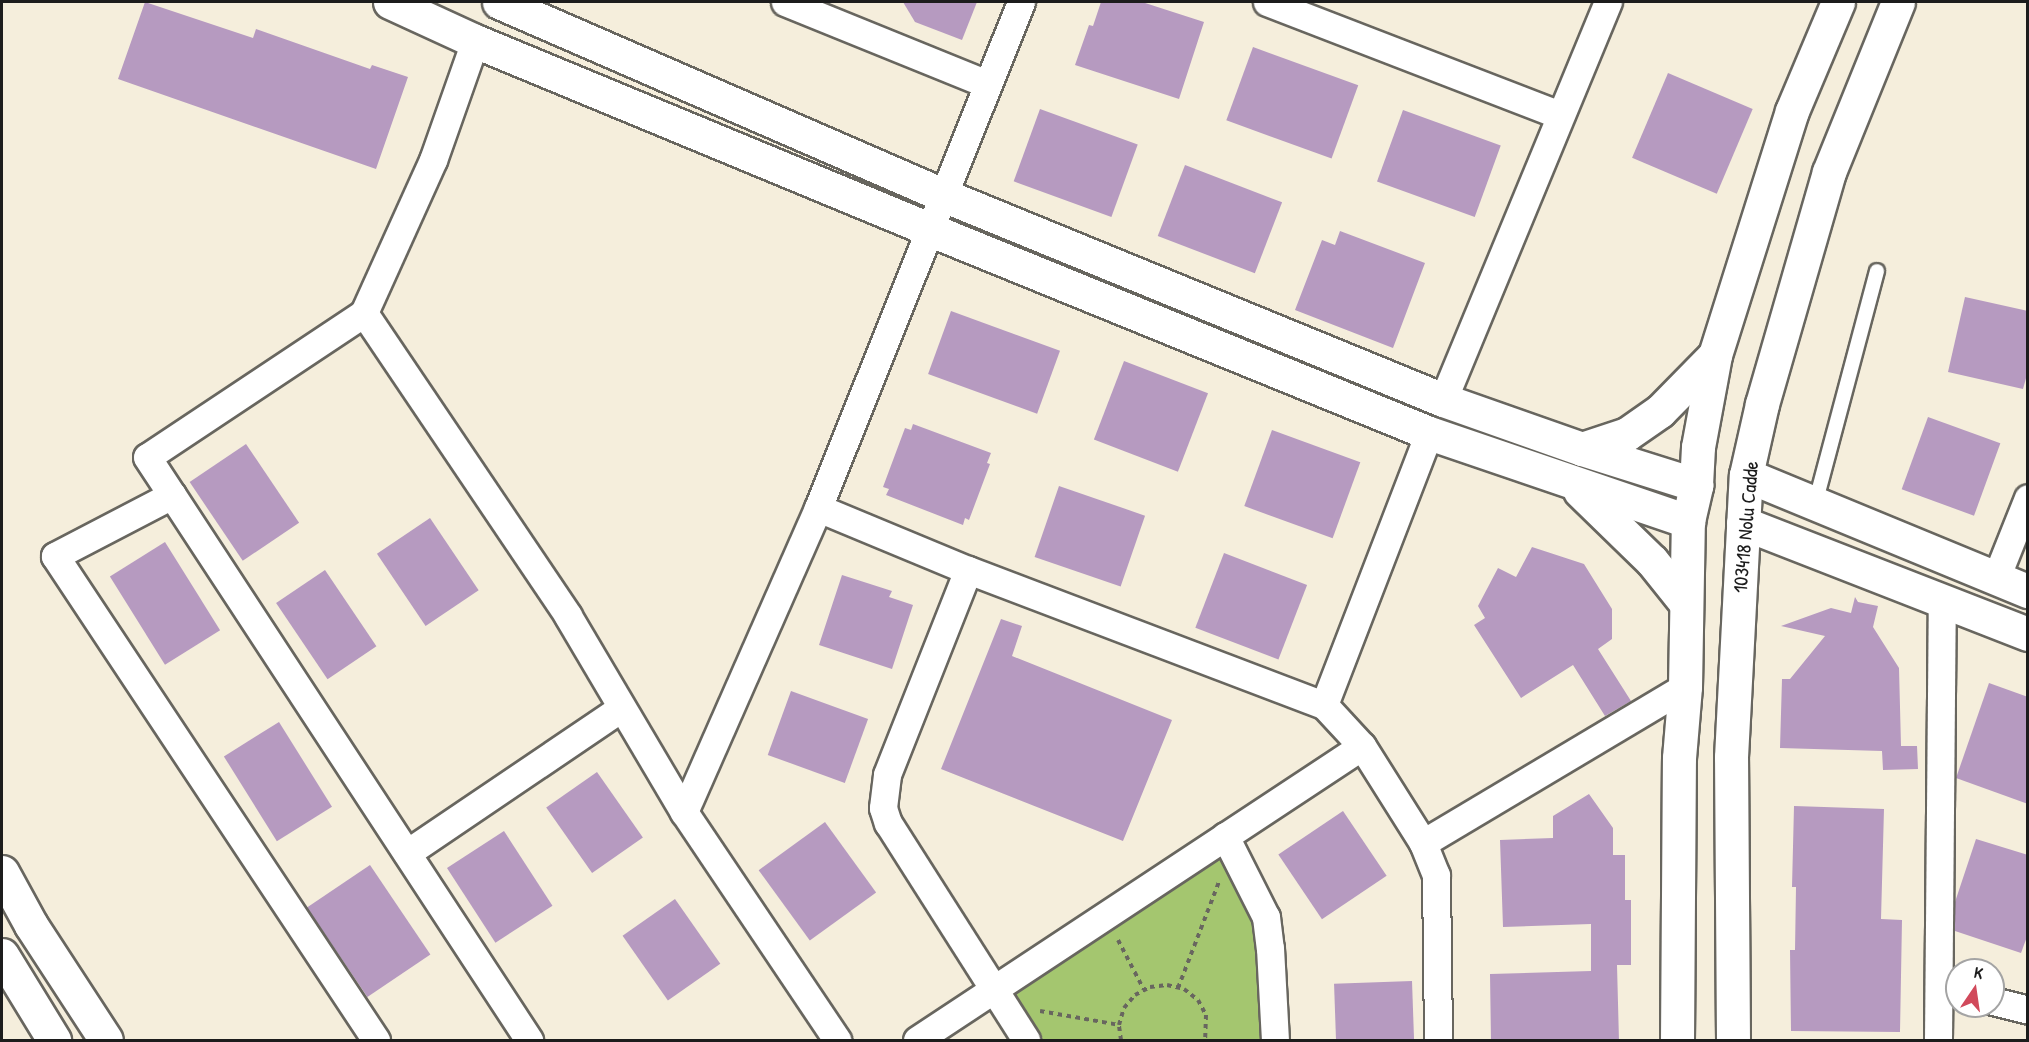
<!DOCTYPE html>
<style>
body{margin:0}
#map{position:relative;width:2029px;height:1042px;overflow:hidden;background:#f5eedc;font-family:"Patrick Hand",sans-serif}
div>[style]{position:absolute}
.green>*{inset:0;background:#a4c66f}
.building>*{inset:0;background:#b69ac0;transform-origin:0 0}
.path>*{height:4px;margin-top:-2px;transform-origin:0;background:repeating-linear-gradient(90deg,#68665f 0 4.5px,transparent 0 9px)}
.roads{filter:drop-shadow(2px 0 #68665f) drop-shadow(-2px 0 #68665f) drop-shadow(0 2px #68665f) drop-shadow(0 -2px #68665f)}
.lane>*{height:14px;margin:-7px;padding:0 7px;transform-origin:7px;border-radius:7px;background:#fff}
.street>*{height:27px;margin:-13.5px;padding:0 13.5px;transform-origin:13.5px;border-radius:13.5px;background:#fff}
.secondary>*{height:33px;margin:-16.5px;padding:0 16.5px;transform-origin:16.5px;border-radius:16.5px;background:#fff}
span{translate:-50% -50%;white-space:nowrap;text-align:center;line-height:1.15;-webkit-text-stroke:6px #fff;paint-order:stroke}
.street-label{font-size:20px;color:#1c1c1c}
.frame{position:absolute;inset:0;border:3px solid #1c1c1c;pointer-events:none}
.north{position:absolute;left:1945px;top:958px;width:60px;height:60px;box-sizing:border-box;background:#fff;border:2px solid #a4a4a4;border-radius:50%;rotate:13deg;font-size:16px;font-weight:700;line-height:24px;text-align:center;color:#1c1c1c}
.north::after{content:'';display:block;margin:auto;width:21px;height:27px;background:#d1495b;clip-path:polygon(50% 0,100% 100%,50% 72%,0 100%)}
</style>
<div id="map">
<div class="green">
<div style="clip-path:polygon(1208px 857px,1225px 860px,1257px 934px,1263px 1040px,1043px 1040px,1026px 1016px,1011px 988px)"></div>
</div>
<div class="building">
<div style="clip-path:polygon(145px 2px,253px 38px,256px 29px,370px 69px,372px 65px,408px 77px,376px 169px,118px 79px)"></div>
<div style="clip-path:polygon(903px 2px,977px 2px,962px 40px,915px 22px)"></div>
<div style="clip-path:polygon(1101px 2px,1142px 2px,1204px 22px,1179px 99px,1075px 65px,1089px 25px,1093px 26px)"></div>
<div style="left:1253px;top:47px;width:112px;height:78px;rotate:20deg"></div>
<div style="left:1668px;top:73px;width:92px;height:92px;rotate:23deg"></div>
<div style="left:1040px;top:109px;width:104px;height:77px;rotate:20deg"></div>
<div style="left:1403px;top:110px;width:104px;height:76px;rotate:20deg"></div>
<div style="left:1185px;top:165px;width:104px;height:76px;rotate:21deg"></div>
<div style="clip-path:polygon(1340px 231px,1425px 263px,1393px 348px,1295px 310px,1322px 240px,1335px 245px)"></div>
<div style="clip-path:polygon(1965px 297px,2028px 311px,2028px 371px,2023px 389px,1948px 372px)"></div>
<div style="left:951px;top:311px;width:116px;height:67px;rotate:20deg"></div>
<div style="left:1124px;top:361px;width:90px;height:84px;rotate:21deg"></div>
<div style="left:1928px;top:417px;width:77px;height:77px;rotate:20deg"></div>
<div style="clip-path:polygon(913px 424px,991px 453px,987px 463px,990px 464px,969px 520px,965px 518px,963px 525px,886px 495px,889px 489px,883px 487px,905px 428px,911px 430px)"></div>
<div style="left:1272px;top:430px;width:94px;height:81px;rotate:20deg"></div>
<div style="left:246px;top:444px;width:95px;height:68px;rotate:56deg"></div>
<div style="left:1059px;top:486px;width:91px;height:75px;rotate:19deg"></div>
<div style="left:430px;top:518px;width:87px;height:64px;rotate:56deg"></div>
<div style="left:165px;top:542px;width:104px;height:65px;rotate:58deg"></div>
<div style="clip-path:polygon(1532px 547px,1584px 564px,1612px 609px,1612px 639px,1598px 649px,1631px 701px,1605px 716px,1573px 665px,1521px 698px,1474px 625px,1485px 618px,1478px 606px,1498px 568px,1516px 577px)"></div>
<div style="left:1224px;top:553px;width:89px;height:80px;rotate:21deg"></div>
<div style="left:325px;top:570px;width:92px;height:59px;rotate:56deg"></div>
<div style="clip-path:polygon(842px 575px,892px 591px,889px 597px,913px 605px,892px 669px,819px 645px)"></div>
<div style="clip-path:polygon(1855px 597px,1858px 602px,1878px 606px,1873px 627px,1899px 668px,1901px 746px,1917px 746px,1918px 769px,1883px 770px,1882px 751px,1780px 748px,1782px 679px,1790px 679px,1825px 636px,1781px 626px,1831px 608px,1851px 613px)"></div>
<div style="clip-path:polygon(1001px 619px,1022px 626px,1012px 656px,1172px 720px,1123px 841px,941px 769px)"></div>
<div style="clip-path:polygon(1989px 683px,2028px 697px,2028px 804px,1956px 778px)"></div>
<div style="left:791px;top:691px;width:82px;height:68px;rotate:20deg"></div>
<div style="left:279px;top:722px;width:100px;height:65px;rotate:58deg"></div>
<div style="left:597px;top:772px;width:80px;height:62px;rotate:55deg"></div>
<div style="clip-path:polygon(1589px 794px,1613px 828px,1613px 855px,1625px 855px,1625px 900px,1631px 900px,1631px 965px,1617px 965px,1619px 1041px,1491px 1041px,1490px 974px,1591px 971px,1591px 924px,1503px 927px,1500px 840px,1553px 838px,1553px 816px)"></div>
<div style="clip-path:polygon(1794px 806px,1884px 809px,1881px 919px,1902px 920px,1900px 1032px,1791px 1031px,1790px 950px,1795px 950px,1796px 887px,1792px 887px)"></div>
<div style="left:1343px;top:811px;width:78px;height:78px;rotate:56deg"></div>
<div style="left:825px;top:822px;width:87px;height:82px;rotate:54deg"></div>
<div style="left:504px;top:831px;width:89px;height:68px;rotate:57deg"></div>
<div style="clip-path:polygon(1976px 839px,2028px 855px,2028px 934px,2021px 953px,1955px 931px,1955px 902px)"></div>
<div style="left:370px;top:865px;width:108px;height:76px;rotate:56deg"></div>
<div style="left:675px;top:899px;width:79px;height:64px;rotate:55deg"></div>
<div style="left:1412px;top:981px;width:60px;height:78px;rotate:88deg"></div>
</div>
<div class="path">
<div style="left:1118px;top:940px;width:56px;rotate:62.5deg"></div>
<div style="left:1178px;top:988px;width:114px;rotate:-68.9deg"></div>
<div style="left:1040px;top:1011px;width:80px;rotate:10deg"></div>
<div style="left:1121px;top:1040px;width:15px;rotate:-98deg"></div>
<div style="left:1119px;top:1025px;width:18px;rotate:-74deg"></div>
<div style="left:1124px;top:1008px;width:17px;rotate:-50deg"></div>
<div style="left:1135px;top:995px;width:17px;rotate:-28deg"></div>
<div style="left:1150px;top:987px;width:17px;rotate:-7deg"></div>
<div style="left:1167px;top:985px;width:17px;rotate:13deg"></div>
<div style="left:1184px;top:989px;width:18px;rotate:38deg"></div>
<div style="left:1198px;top:1000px;width:17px;rotate:62deg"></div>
<div style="left:1206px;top:1015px;width:25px;rotate:92deg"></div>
</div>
<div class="roads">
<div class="lane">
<div style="left:1815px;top:504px;width:241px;rotate:-75.1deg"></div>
</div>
<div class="street">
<div style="left:785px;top:2px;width:218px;rotate:22.1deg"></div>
<div style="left:1267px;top:2px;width:314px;rotate:21.1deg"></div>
<div style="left:475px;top:41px;width:126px;rotate:109.4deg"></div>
<div style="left:433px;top:160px;width:168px;rotate:114.3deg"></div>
<div style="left:364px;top:313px;width:365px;rotate:56deg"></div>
<div style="left:568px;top:616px;width:228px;rotate:59.4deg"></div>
<div style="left:684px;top:812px;width:275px;rotate:56.1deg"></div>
<div style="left:364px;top:313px;width:260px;rotate:146.4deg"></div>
<div style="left:147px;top:457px;width:45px;rotate:56.7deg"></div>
<div style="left:172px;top:495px;width:132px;rotate:152.5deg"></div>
<div style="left:55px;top:556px;width:581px;rotate:56.45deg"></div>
<div style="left:1443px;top:400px;width:431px;rotate:-67.5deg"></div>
<div style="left:172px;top:495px;width:652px;rotate:56.77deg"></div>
<div style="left:818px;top:508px;width:162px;rotate:22.5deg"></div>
<div style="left:968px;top:570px;width:381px;rotate:20.8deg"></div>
<div style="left:1324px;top:705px;width:56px;rotate:47.2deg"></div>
<div style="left:1362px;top:746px;width:115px;rotate:57.8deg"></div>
<div style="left:1423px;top:843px;width:35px;rotate:68deg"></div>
<div style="left:1436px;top:875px;width:165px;rotate:89.3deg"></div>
<div style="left:968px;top:570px;width:220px;rotate:111.6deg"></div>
<div style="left:887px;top:775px;width:33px;rotate:97deg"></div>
<div style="left:883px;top:808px;width:16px;rotate:72deg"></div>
<div style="left:888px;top:823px;width:257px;rotate:57.5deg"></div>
<div style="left:1996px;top:578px;width:86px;rotate:-68.2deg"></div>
<div style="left:1324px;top:705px;width:292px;rotate:-68.9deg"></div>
<div style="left:684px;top:812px;width:332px;rotate:-66.2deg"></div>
<div style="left:818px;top:508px;width:545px;rotate:-68.14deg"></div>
<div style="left:1225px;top:836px;width:91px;rotate:63.2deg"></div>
<div style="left:1266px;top:917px;width:31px;rotate:83deg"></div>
<div style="left:1270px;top:948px;width:92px;rotate:86.9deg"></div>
<div style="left:1423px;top:843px;width:305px;rotate:-30.8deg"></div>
<div style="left:407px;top:853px;width:258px;rotate:-34.1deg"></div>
<div style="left:1993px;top:1001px;width:36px;rotate:14deg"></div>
<div style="left:917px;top:1040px;width:533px;rotate:-33.45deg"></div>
<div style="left:1938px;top:1040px;width:439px;rotate:-89.5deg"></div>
</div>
<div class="secondary">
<div style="left:390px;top:2px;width:94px;rotate:24.6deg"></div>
<div style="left:475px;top:41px;width:494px;rotate:22.5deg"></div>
<div style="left:931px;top:230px;width:538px;rotate:22.18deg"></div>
<div style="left:1429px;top:433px;width:274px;rotate:18.8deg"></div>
<div style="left:499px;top:2px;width:484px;rotate:23.5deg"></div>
<div style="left:943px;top:195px;width:540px;rotate:22.29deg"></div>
<div style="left:1443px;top:400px;width:147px;rotate:19.4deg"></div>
<div style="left:1582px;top:449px;width:120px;rotate:17.5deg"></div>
<div style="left:1582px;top:449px;width:47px;rotate:-18.4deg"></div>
<div style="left:1627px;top:434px;width:40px;rotate:-34.9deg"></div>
<div style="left:1660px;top:411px;width:78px;rotate:-45.5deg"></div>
<div style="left:1746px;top:475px;width:305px;rotate:22.4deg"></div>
<div style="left:1580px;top:491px;width:100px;rotate:44.2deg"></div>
<div style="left:1652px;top:561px;width:53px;rotate:51.2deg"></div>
<div style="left:1743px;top:523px;width:306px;rotate:21.3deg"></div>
<div style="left:2px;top:872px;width:60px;rotate:61.3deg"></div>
<div style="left:31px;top:925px;width:137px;rotate:56.9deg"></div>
<div style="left:2px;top:955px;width:100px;rotate:58.5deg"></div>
<div style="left:1677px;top:1040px;width:282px;rotate:-89.6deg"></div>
<div style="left:1679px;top:758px;width:71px;rotate:-85.2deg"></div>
<div style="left:1685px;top:687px;width:166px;rotate:-89deg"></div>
<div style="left:1688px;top:521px;width:37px;rotate:-77deg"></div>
<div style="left:1696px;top:485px;width:38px;rotate:-87deg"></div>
<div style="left:1698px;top:447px;width:94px;rotate:-79.5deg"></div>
<div style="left:1715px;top:355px;width:256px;rotate:-72.5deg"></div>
<div style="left:1792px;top:111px;width:118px;rotate:-67.1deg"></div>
<div style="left:1733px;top:1040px;width:283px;rotate:-90.4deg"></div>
<div style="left:1731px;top:757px;width:282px;rotate:-87deg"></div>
<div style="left:1746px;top:475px;width:73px;rotate:-77.3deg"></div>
<div style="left:1762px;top:404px;width:241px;rotate:-73.9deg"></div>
<div style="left:1829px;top:172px;width:183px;rotate:-67.9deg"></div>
</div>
</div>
<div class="street-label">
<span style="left:1745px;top:527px;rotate:-85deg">103418 Nolu Cadde</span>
</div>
<div class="frame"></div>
<div class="north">K</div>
</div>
